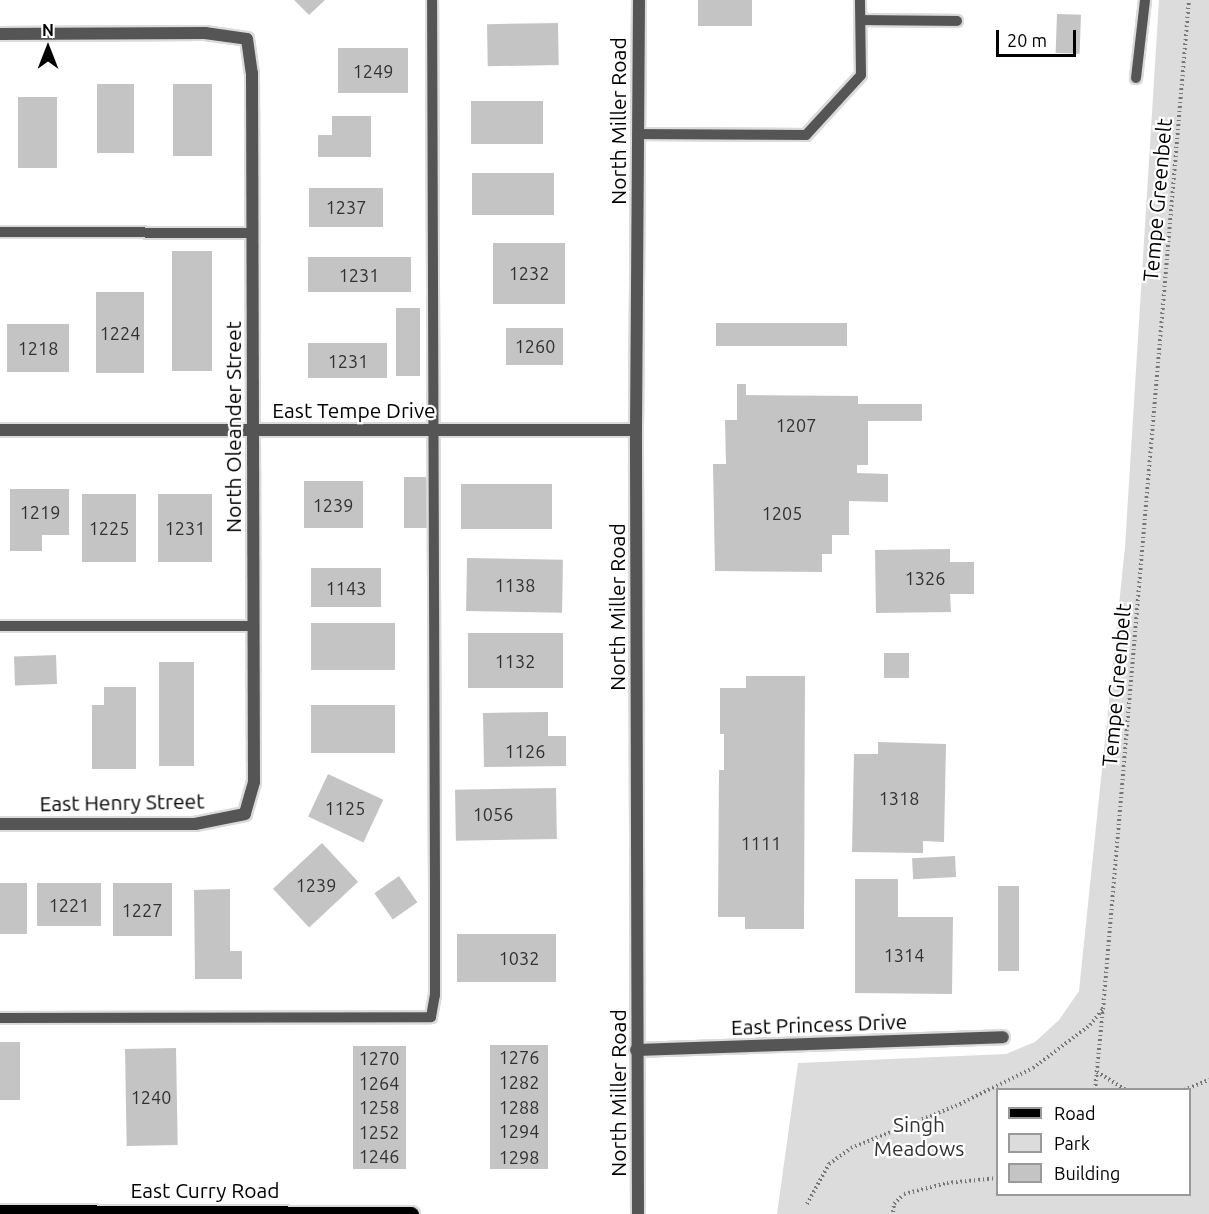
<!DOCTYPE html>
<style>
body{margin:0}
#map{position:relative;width:1209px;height:1214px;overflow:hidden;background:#fff;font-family:Ubuntu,sans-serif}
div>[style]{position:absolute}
.green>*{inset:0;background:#dcdcdc}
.building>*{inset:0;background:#c4c4c4;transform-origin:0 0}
.path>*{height:4px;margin-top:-2px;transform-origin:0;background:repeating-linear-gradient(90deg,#777 0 1.5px,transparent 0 4.5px)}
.roads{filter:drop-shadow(2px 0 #dbdbdb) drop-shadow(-2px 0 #dbdbdb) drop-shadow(0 2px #dbdbdb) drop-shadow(0 -2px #dbdbdb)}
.service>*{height:10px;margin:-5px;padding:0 5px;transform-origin:5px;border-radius:5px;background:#555}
.minor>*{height:12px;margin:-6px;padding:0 6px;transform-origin:6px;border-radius:6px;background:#555}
.tertiary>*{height:12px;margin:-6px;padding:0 6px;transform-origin:6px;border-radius:6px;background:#555}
.primary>*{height:15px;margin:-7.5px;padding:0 7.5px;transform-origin:7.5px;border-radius:7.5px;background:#000}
span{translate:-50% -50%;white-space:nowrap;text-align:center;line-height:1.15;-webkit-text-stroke:4.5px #fff;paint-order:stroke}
.number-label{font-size:18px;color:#313131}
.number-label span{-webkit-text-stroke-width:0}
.street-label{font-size:21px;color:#000}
.park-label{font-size:21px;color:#333}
.legend{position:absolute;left:996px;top:1088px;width:195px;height:108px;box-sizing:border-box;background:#fff;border:2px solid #999;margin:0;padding:8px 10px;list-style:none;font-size:18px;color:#000}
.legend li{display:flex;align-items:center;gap:12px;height:30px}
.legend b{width:30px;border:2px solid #999}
.north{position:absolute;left:18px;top:18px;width:60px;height:60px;-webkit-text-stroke:4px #fff;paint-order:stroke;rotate:0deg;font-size:16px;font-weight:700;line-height:24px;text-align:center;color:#000}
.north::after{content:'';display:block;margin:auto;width:21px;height:27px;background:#000;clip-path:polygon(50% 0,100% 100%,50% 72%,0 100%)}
.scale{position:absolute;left:996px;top:30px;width:80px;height:27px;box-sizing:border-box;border:3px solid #000;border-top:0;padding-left:8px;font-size:18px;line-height:21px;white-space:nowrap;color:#000;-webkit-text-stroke:4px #fff;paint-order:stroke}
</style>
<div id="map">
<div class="green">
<div style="clip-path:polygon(evenodd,1159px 0,1209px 0,1209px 1214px,777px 1214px,798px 1063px,1006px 1054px,1035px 1042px,1059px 1020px,1079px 991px,1125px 547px,1159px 0,998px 1090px,1190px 1090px,1190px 1194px,998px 1194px,998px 1090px)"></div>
</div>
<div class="building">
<div style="clip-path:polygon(294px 0,325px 0,309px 15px)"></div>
<div style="left:698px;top:0;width:54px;height:26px"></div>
<div style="left:1057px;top:14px;width:24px;height:39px;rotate:2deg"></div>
<div style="left:558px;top:23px;width:42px;height:71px;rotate:89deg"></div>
<div style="left:338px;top:48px;width:70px;height:45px"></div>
<div style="left:97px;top:84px;width:37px;height:69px"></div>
<div style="left:173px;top:84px;width:39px;height:72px"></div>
<div style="left:18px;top:97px;width:39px;height:71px"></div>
<div style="left:471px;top:101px;width:72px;height:43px"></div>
<div style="clip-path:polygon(332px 116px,371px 116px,371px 157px,318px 157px,318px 135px,332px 135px)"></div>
<div style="left:472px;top:173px;width:82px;height:42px"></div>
<div style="left:309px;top:188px;width:74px;height:39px"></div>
<div style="left:493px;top:243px;width:72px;height:61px"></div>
<div style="left:172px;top:251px;width:40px;height:120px"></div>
<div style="left:308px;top:257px;width:103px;height:35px"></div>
<div style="left:96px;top:292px;width:48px;height:81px"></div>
<div style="left:396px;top:308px;width:24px;height:68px"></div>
<div style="left:847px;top:323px;width:23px;height:131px;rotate:90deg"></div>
<div style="left:7px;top:324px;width:62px;height:48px"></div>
<div style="left:506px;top:328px;width:57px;height:37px"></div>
<div style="left:308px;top:343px;width:79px;height:35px"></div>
<div style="clip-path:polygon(737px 384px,746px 384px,746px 395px,858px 396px,858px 404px,922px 404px,922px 421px,868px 421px,868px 465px,857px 465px,857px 473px,888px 474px,888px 502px,849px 501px,849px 535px,832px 535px,832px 554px,822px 554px,822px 572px,715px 571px,713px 464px,726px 464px,725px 420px,737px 420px)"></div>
<div style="left:404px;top:477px;width:23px;height:51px"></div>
<div style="left:304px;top:481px;width:59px;height:47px"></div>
<div style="left:461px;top:484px;width:91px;height:45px"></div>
<div style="clip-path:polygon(10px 489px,69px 489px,69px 535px,42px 535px,42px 551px,10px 551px)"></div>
<div style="left:82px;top:494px;width:54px;height:68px"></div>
<div style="left:158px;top:494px;width:54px;height:68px"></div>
<div style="clip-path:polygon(950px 549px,950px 562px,974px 562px,974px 594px,950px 594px,951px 612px,876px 613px,875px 550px)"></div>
<div style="left:467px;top:558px;width:96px;height:53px;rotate:1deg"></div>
<div style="left:311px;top:568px;width:70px;height:39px"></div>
<div style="left:311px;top:623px;width:84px;height:47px"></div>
<div style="left:468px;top:633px;width:95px;height:55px"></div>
<div style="left:884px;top:653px;width:25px;height:25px"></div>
<div style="left:56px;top:655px;width:29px;height:42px;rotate:88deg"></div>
<div style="left:159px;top:662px;width:35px;height:104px"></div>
<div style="clip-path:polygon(746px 676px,805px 676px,804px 929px,745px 929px,745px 917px,718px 917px,719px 770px,724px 770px,724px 734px,720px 734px,720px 688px,746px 688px)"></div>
<div style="clip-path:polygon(104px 687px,136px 687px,136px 769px,92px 769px,92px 705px,104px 705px)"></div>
<div style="left:311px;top:705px;width:84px;height:48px"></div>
<div style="clip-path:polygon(548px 712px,548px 736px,566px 736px,566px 766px,484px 767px,483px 713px)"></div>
<div style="clip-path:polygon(878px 742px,946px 744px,944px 842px,923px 841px,923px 853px,852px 852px,854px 754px,878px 754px)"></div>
<div style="left:328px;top:774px;width:61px;height:47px;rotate:25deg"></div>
<div style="left:556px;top:788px;width:51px;height:101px;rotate:89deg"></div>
<div style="left:322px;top:843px;width:53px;height:67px;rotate:47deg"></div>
<div style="left:955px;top:856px;width:21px;height:43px;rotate:87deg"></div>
<div style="left:399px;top:876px;width:32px;height:30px;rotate:55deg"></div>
<div style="clip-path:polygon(855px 879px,898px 879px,898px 917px,953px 917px,952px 994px,855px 993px)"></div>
<div style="left:0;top:883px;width:27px;height:51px"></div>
<div style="left:37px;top:883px;width:64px;height:43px"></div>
<div style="left:113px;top:883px;width:59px;height:53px"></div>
<div style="left:998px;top:886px;width:21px;height:85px"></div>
<div style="clip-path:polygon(230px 889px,230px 951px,242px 951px,242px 979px,195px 979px,194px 890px)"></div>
<div style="left:457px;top:934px;width:99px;height:48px"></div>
<div style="left:0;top:1042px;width:20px;height:58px"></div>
<div style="left:490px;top:1045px;width:58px;height:124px"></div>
<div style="left:353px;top:1046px;width:53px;height:123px"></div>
<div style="left:176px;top:1048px;width:97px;height:51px;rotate:89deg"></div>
</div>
<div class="path">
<div style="left:1097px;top:1072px;width:34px;rotate:32deg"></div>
<div style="left:1095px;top:1090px;width:81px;rotate:-84.4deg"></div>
<div style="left:1184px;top:1090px;width:27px;rotate:-22deg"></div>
<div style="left:807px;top:1204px;width:46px;rotate:-61.2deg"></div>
<div style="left:829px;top:1164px;width:27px;rotate:-36deg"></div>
<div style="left:851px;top:1148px;width:118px;rotate:-22deg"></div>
<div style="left:960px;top:1104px;width:81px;rotate:-26.3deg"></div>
<div style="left:1033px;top:1068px;width:71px;rotate:-37deg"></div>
<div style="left:1090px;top:1025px;width:21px;rotate:-51deg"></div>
<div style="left:1103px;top:1009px;width:1013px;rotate:-85.13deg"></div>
<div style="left:893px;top:1212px;width:8px;rotate:-83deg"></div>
<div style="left:894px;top:1204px;width:14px;rotate:-45deg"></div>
<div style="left:904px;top:1194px;width:44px;rotate:-14.3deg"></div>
<div style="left:947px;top:1183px;width:51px;rotate:-5.6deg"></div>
</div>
<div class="roads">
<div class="service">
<div style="left:861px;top:20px;width:96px;rotate:0.6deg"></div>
<div style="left:1136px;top:78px;width:79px;rotate:-83.4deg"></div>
<div style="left:638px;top:134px;width:168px;rotate:0.3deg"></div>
<div style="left:806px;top:135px;width:81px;rotate:-47.5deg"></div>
<div style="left:861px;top:75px;width:75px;rotate:-90.8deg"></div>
<div style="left:0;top:232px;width:252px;rotate:0.2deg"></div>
<div style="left:0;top:626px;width:253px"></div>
<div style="left:0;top:1018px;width:431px;rotate:-0.1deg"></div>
<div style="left:431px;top:1017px;width:22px;rotate:-80deg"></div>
<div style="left:435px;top:995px;width:109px;rotate:-90deg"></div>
<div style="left:435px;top:886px;width:886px;rotate:-90.19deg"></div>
</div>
<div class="minor">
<div style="left:0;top:34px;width:205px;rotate:-0.3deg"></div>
<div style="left:205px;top:33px;width:42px;rotate:8.1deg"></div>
<div style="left:247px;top:39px;width:34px;rotate:82deg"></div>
<div style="left:252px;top:73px;width:709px;rotate:89.84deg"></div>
<div style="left:254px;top:782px;width:33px;rotate:106deg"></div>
<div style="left:245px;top:814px;width:51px;rotate:168.7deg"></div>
<div style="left:195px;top:824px;width:195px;rotate:180deg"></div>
<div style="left:0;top:430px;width:636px"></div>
<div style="left:636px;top:1050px;width:367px;rotate:-2deg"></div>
</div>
<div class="tertiary">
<div style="left:638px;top:1214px;width:784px;rotate:-90.15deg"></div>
<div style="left:636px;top:430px;width:430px;rotate:-89.6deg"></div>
</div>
<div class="primary">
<div style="left:0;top:1212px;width:411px;rotate:0.3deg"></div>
</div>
</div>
<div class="number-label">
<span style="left:373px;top:71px">1249</span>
<span style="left:346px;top:207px">1237</span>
<span style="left:529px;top:273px">1232</span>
<span style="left:359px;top:275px">1231</span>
<span style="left:120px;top:333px">1224</span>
<span style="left:535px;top:346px">1260</span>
<span style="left:38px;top:348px">1218</span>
<span style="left:348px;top:361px">1231</span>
<span style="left:796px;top:425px">1207</span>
<span style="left:333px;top:505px">1239</span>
<span style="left:40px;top:512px">1219</span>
<span style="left:782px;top:513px">1205</span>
<span style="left:109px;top:528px">1225</span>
<span style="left:185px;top:528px">1231</span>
<span style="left:925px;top:578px">1326</span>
<span style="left:515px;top:585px">1138</span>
<span style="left:346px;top:588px">1143</span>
<span style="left:515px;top:661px">1132</span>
<span style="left:525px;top:751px">1126</span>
<span style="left:899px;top:798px">1318</span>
<span style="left:345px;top:808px">1125</span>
<span style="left:493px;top:814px">1056</span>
<span style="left:761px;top:843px">1111</span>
<span style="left:316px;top:885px">1239</span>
<span style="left:69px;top:905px">1221</span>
<span style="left:142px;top:910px">1227</span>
<span style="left:904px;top:955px">1314</span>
<span style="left:519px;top:958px">1032</span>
<span style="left:519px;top:1057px">1276</span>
<span style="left:379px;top:1058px">1270</span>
<span style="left:519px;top:1082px">1282</span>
<span style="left:379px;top:1083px">1264</span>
<span style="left:151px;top:1097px">1240</span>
<span style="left:379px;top:1107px">1258</span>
<span style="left:519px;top:1107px">1288</span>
<span style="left:519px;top:1131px">1294</span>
<span style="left:379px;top:1132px">1252</span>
<span style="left:379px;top:1156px">1246</span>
<span style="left:519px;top:1157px">1298</span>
</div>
<div class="street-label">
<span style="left:618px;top:121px;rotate:-90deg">North Miller Road</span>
<span style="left:1157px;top:200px;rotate:-85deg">Tempe Greenbelt</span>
<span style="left:354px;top:410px">East Tempe Drive</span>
<span style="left:233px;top:427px;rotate:-90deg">North Oleander Street</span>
<span style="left:617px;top:607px;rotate:-90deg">North Miller Road</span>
<span style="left:1116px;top:685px;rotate:-85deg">Tempe Greenbelt</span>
<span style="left:122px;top:802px;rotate:-1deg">East Henry Street</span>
<span style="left:819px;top:1024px;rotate:-2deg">East Princess Drive</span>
<span style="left:618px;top:1093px;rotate:-90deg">North Miller Road</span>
<span style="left:205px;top:1190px">East Curry Road</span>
</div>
<div class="park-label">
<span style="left:919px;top:1136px">Singh<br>Meadows</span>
</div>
<ul class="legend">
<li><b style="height:8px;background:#000"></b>Road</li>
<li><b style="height:16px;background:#dcdcdc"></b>Park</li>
<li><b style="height:16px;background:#c4c4c4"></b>Building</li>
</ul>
<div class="north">N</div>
<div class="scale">20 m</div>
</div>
